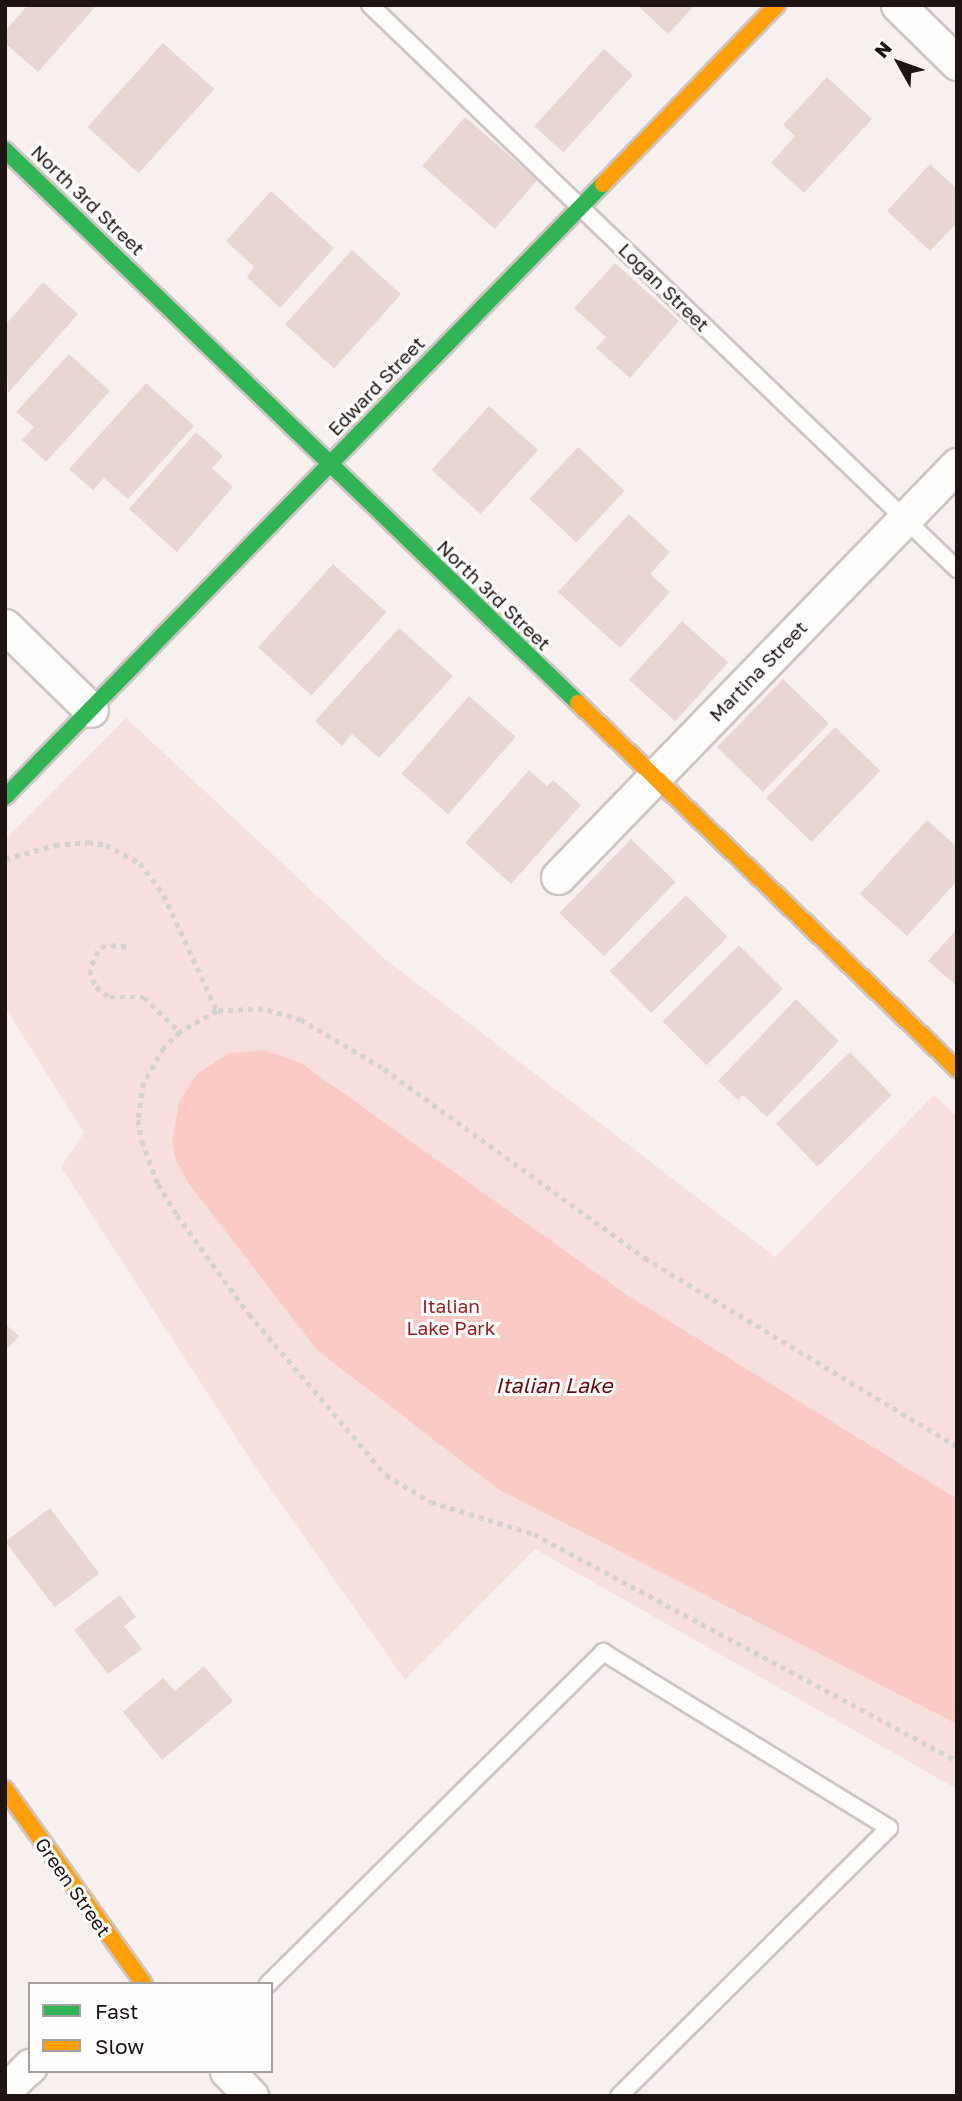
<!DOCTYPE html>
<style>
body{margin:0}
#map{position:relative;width:962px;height:2101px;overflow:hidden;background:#f8f0ee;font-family:"Golos Text",sans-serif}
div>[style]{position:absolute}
.green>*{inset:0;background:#f6dfdc}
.water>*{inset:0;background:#facbc5}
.building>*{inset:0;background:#e9d5d2;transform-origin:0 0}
.path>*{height:4.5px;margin-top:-2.25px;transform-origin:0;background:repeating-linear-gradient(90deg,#d4d1d1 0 5px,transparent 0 10px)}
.roads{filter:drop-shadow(2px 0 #cec4c2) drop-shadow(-2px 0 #cec4c2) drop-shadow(0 2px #cec4c2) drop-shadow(0 -2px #cec4c2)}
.lane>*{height:16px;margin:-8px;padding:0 8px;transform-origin:8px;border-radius:8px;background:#fefdfc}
.street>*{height:33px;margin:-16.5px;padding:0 16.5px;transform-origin:16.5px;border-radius:16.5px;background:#fefdfc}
.fast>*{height:16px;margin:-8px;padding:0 8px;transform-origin:8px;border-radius:8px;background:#30b455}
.slow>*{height:16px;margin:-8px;padding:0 8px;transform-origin:8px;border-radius:8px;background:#ff9f0a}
span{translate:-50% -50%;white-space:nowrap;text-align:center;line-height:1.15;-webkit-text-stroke:6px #fefefe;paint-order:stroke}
.street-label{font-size:19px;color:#1f1412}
.park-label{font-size:19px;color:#981f22}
.water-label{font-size:21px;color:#680b10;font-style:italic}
.frame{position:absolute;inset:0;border:7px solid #1f1412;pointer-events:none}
.legend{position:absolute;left:28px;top:1982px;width:245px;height:91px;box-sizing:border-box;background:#fefefe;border:2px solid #a5a0a0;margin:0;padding:9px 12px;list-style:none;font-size:21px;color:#1f1412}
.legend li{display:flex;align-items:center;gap:14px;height:35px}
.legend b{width:35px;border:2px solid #a5a0a0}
.north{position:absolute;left:864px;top:28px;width:70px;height:70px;-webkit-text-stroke:5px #fefefe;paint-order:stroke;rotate:310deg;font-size:19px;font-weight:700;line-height:28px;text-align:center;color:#1f1412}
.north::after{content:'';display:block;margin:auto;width:24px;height:32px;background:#1f1412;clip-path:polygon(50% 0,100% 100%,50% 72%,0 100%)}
</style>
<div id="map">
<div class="green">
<div style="clip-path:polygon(126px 718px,385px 959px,775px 1257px,934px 1095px,957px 1117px,957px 1789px,535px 1549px,405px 1680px,258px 1471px,61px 1167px,84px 1133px,5px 1007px,5px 840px)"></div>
</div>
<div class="water">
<div style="clip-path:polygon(263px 1050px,301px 1063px,627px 1295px,957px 1499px,957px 1724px,498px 1489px,317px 1350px,190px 1185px,176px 1161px,172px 1142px,179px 1102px,198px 1073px,230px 1053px)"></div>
</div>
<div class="building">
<div style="clip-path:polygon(28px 5px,97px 5px,38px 72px,5px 43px,5px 31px)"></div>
<div style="clip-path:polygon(637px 5px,695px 5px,668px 34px)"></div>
<div style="left:163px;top:43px;width:69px;height:113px;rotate:42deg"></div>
<div style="left:604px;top:49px;width:39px;height:104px;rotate:42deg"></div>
<div style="clip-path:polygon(827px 77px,872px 119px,804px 193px,771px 163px,795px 136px,783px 125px)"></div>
<div style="left:465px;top:117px;width:96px;height:65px;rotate:41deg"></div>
<div style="clip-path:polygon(930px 164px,957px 189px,957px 223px,930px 251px,887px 211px)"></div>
<div style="clip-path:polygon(271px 191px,334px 248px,280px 308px,247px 277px,254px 267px,226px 241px)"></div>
<div style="left:352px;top:250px;width:66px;height:100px;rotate:42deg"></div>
<div style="clip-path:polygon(615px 263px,679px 321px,630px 378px,596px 348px,606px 337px,574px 308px)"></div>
<div style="clip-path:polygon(43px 282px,78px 314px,8px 393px,5px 325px)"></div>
<div style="clip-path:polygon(69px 354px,110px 391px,46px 462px,22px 440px,34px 427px,16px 412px)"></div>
<div style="clip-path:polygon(146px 383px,194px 426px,128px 499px,104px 478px,93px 490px,69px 469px)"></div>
<div style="left:489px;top:406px;width:66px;height:86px;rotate:42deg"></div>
<div style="clip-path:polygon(196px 432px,223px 456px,212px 468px,233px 487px,177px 552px,129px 509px)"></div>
<div style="left:578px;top:447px;width:64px;height:71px;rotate:43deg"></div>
<div style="clip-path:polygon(629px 514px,670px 552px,650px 574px,670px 592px,620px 648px,558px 592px)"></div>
<div style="left:333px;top:564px;width:72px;height:112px;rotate:42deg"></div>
<div style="left:682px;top:621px;width:62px;height:79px;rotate:42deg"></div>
<div style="clip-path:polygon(399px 628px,453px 676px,379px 758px,352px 734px,342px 746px,315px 721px)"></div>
<div style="left:783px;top:679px;width:64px;height:95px;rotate:44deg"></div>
<div style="left:469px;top:696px;width:62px;height:103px;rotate:41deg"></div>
<div style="left:835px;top:727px;width:63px;height:99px;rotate:44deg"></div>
<div style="clip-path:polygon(529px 770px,547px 786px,553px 780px,581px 805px,511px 884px,465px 843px)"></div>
<div style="clip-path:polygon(927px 820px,957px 847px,957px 881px,907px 936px,860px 894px)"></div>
<div style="left:631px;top:839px;width:62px;height:103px;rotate:44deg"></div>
<div style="left:686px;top:895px;width:59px;height:108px;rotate:45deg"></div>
<div style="clip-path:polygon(957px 929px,957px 986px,928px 961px)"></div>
<div style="left:739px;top:945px;width:62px;height:108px;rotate:45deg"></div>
<div style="clip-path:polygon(796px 999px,839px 1041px,767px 1117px,743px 1095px,738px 1100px,718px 1081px)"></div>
<div style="left:850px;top:1052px;width:60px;height:103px;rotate:46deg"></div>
<div style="clip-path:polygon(5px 1324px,19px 1336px,5px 1351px)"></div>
<div style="left:50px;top:1508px;width:82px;height:56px;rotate:53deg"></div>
<div style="clip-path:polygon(120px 1595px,136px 1617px,124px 1626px,142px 1649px,108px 1674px,74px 1630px)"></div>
<div style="clip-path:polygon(204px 1666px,233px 1701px,162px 1760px,123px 1712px,163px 1678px,175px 1691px)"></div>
</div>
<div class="path">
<div style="left:5px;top:859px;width:52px;rotate:-15.6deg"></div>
<div style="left:55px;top:845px;width:33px;rotate:-5deg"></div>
<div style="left:88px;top:842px;width:18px;rotate:9deg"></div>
<div style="left:106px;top:845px;width:38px;rotate:28deg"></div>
<div style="left:140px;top:863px;width:40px;rotate:53deg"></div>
<div style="left:164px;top:895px;width:128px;rotate:65.4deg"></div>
<div style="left:126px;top:947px;width:21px;rotate:-175deg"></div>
<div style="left:105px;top:945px;width:9px;rotate:139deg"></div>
<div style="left:98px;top:951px;width:21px;rotate:113deg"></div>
<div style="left:90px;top:970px;width:18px;rotate:71deg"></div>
<div style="left:96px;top:987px;width:17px;rotate:36deg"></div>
<div style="left:110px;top:997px;width:34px"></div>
<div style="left:144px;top:997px;width:50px;rotate:44.2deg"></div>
<div style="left:957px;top:1447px;width:362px;rotate:-148.9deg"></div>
<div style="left:647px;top:1260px;width:327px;rotate:-144.1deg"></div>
<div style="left:382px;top:1068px;width:94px;rotate:-149.3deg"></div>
<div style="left:301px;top:1020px;width:40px;rotate:-164deg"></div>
<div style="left:263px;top:1009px;width:46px;rotate:177.5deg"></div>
<div style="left:217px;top:1011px;width:43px;rotate:150.4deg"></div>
<div style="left:180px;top:1032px;width:23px;rotate:135deg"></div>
<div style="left:164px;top:1048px;width:40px;rotate:119.7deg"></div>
<div style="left:144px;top:1083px;width:37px;rotate:99deg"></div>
<div style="left:138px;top:1120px;width:21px;rotate:79deg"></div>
<div style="left:142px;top:1141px;width:46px;rotate:69.6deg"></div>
<div style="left:158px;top:1184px;width:36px;rotate:58deg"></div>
<div style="left:177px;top:1215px;width:122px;rotate:54deg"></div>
<div style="left:249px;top:1314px;width:211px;rotate:49.6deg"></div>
<div style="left:386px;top:1475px;width:52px;rotate:31deg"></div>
<div style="left:431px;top:1502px;width:108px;rotate:17.3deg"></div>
<div style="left:534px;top:1534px;width:480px;rotate:28.2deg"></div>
</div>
<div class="roads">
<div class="lane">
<div style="left:370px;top:5px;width:814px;rotate:43.86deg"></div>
<div style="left:268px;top:1984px;width:472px;rotate:-44.7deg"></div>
<div style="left:603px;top:1652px;width:336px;rotate:31.6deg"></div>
<div style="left:889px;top:1828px;width:380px;rotate:135.2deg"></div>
</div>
<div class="street">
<div style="left:898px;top:5px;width:83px;rotate:44.5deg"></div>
<div style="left:5px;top:626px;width:120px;rotate:44.3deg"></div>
<div style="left:558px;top:877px;width:574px;rotate:-45.92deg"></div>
<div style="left:227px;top:2071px;width:35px;rotate:46deg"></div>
<div style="left:5px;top:2090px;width:35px;rotate:-44deg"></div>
</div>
<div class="fast">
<div style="left:5px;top:150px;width:796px;rotate:43.98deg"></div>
<div style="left:5px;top:797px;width:856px;rotate:-45.71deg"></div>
</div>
<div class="slow">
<div style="left:603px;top:184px;width:250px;rotate:-45.8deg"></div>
<div style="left:578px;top:703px;width:527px;rotate:44deg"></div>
<div style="left:5px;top:1789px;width:239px;rotate:54.5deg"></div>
</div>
</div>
<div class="street-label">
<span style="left:88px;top:200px;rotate:44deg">North 3rd Street</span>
<span style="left:664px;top:287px;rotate:44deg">Logan Street</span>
<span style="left:376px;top:386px;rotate:-46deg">Edward Street</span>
<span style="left:494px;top:595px;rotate:44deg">North 3rd Street</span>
<span style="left:758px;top:671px;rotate:-46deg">Martina Street</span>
<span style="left:73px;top:1887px;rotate:55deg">Green Street</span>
</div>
<div class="park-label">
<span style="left:451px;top:1317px">Italian<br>Lake Park</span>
</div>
<div class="water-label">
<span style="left:554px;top:1385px">Italian Lake</span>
</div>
<div class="frame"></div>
<ul class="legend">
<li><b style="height:9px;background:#30b455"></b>Fast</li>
<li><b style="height:9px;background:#ff9f0a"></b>Slow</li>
</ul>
<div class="north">N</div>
</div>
